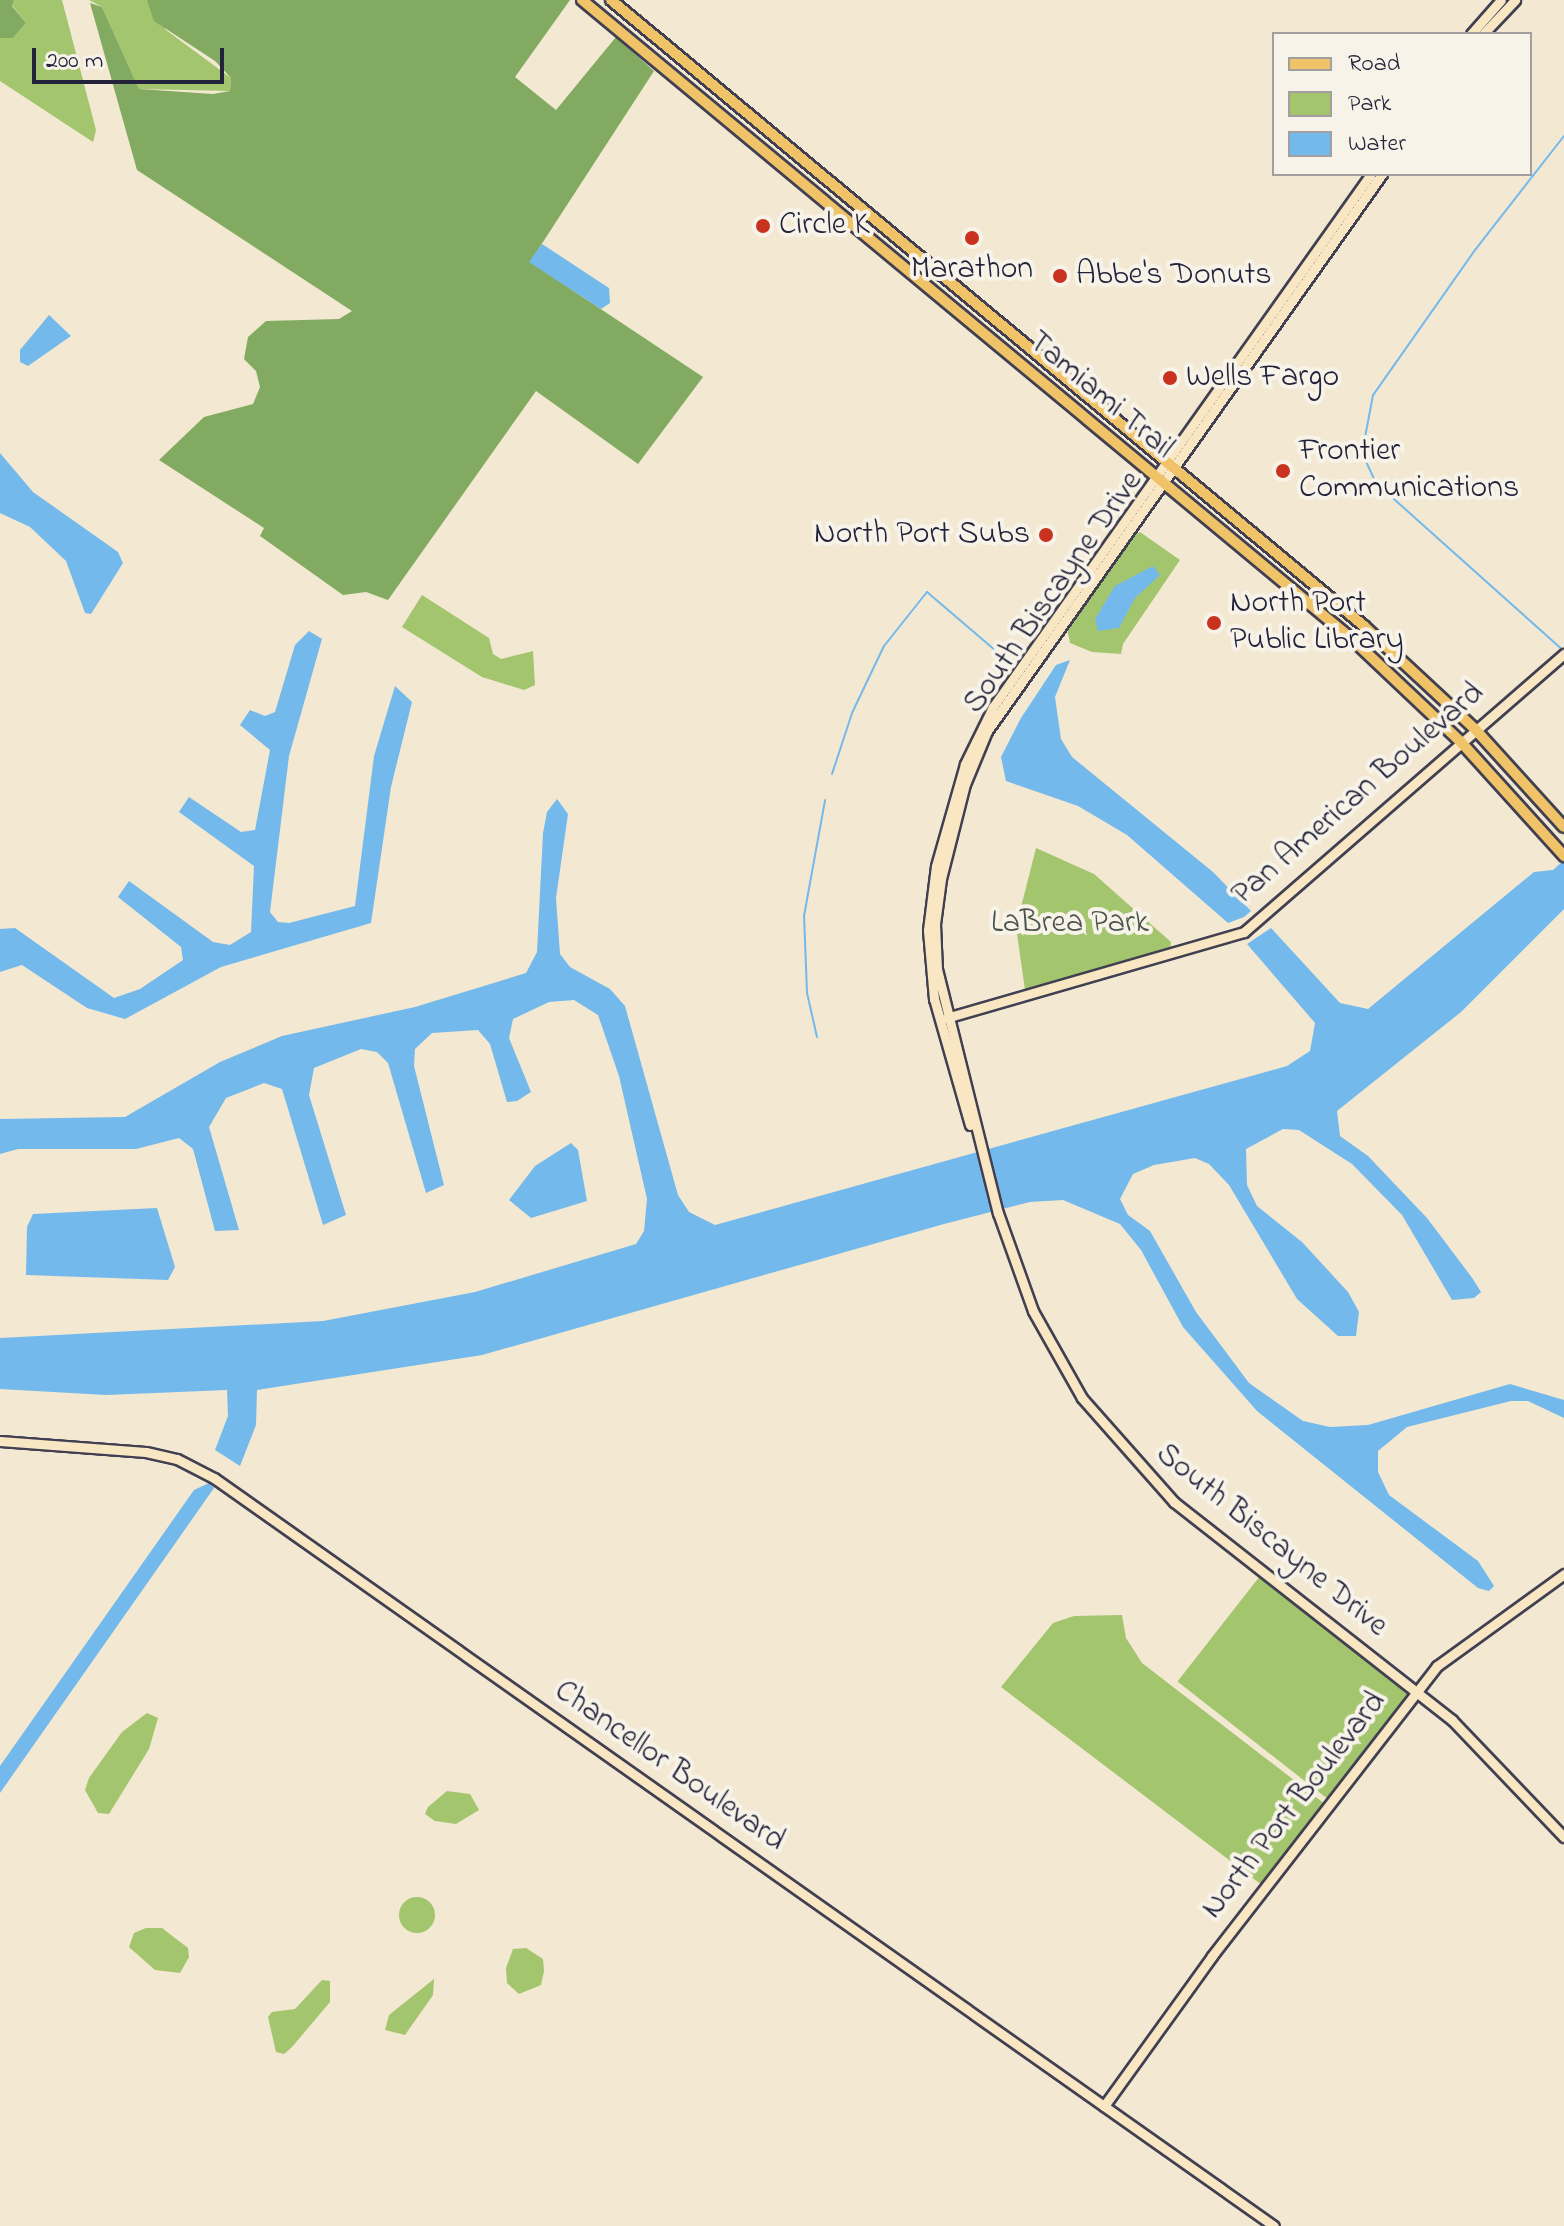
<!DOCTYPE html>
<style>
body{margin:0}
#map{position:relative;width:1564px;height:2226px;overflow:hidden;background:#f3e8d2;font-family:"Indie Flower",sans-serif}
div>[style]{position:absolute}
.green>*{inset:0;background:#a3c56e;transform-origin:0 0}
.round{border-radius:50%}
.forest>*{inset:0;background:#82aa61}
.water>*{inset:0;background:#74b9eb}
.stream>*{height:2px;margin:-1px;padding:0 1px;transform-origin:1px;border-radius:1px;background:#74b9eb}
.roads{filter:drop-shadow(2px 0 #414052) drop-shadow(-2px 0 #414052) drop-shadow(0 2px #414052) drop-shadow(0 -2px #414052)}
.secondary>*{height:9px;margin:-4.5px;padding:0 4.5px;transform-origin:4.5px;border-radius:4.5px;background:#f9e7c3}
.primary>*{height:10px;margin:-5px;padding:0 5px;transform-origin:5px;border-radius:5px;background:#f1c369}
.dots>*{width:22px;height:22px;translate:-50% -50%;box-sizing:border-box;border:4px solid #f7f3e8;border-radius:50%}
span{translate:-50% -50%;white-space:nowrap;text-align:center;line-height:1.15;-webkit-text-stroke:8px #f7f3e8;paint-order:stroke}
.poi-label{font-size:32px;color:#22223b}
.left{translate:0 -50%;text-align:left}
.right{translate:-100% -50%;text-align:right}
.street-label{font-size:32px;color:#22223b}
.park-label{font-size:32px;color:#49534a}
.legend{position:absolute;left:1272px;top:32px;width:260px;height:144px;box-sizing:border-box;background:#f7f3e8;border:2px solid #a29fa3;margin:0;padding:10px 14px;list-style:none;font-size:24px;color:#22223b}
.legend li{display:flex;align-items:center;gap:16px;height:40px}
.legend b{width:40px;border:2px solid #a29fa3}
.scale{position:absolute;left:32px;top:48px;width:192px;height:36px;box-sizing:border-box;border:4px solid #22223b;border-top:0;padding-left:10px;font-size:24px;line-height:28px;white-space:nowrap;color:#22223b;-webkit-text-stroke:6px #f7f3e8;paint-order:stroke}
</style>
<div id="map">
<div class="green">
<div style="clip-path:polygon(14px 0,62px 0,96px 130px,93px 142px,0 81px,0 38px,13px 38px,26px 23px,12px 5px)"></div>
<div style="clip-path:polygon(89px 0,147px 0,166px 30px,231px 78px,230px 91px,139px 89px,102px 7px)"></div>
<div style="clip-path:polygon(1140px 532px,1180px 560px,1123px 644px,1121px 654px,1092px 652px,1070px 643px,1066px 624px,1127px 540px)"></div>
<div style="clip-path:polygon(422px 595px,489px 638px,493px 654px,501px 659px,533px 651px,535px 685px,524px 690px,482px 677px,402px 627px)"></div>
<div style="clip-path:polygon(1036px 848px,1094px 874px,1171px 942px,1170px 951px,1025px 990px,1016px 927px)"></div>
<div style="left:1260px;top:1576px;width:190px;height:134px;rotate:38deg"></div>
<div style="clip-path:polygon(1122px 1615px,1126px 1638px,1142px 1663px,1325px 1804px,1262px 1885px,1001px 1687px,1053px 1623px,1074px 1616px)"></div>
<div style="clip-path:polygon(147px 1713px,158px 1718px,149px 1749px,109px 1814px,98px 1813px,85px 1790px,89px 1778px,122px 1732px)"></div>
<div style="clip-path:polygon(447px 1791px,470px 1794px,479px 1810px,456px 1824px,435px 1821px,425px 1814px,428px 1807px)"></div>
<div class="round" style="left:399px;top:1897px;width:36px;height:36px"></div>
<div style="clip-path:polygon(146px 1928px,162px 1928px,188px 1948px,189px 1957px,180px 1973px,155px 1970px,129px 1947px,134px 1933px)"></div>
<div style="clip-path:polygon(526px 1948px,543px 1959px,544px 1971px,541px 1985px,519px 1994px,507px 1983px,506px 1968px,513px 1949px)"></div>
<div style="clip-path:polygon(434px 1979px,433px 1995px,405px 2035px,385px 2030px,389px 2015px)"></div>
<div style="clip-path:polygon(322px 1980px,330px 1981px,330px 2002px,292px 2047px,284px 2054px,276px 2052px,268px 2017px,272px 2012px,295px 2009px)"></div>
</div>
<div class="forest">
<div style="clip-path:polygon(0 0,14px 0,12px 6px,26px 23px,13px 38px,0 38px)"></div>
<div style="clip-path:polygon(147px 0,570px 0,515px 77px,556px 110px,616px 37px,654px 71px,530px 262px,703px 377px,638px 464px,536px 391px,388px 600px,366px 592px,343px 595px,260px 536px,264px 528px,159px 460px,204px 417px,253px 404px,260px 387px,256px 371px,244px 359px,248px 337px,266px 321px,339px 319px,352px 311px,137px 170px,90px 3px,102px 7px,139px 89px,213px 94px,230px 91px,231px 78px,215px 61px,154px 21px)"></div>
</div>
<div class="water">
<div style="clip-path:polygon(542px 244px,609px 288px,610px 303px,601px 309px,529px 262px)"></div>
<div style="clip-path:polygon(49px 315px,71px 336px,28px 366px,20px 362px,20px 350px)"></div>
<div style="clip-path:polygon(0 453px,33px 492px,118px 552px,123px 563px,91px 614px,85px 613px,66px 561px,30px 527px,0 513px)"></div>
<div style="clip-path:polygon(1153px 566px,1160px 575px,1135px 598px,1119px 628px,1098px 631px,1095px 619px,1115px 586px)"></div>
<div style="clip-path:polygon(309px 631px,322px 639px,289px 756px,270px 912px,278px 922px,289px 923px,355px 906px,374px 756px,395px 686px,412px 702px,391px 787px,371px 923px,221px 967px,125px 1019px,87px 1008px,22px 965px,0 972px,0 929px,15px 928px,114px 998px,140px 989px,183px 960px,181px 947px,118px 897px,129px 881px,213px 942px,230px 945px,251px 932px,254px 866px,179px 812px,189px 797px,241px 832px,255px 830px,270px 750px,240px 725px,250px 710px,265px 716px,275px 712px,295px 645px)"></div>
<div style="clip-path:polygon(1070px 660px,1055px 697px,1061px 739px,1072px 757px,1213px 872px,1251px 911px,1244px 917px,1228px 923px,1127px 835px,1078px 806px,1006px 781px,1001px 757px,1021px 718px,1056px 665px)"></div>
<div style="clip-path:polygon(557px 799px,568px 814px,556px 898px,560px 954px,570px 967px,610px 989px,625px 1006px,678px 1195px,689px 1212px,715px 1225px,1287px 1066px,1310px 1051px,1315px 1023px,1247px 944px,1271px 928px,1340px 1003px,1368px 1009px,1534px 872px,1553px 870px,1564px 860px,1564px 909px,1461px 1012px,1337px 1111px,1340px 1136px,1368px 1156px,1427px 1218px,1473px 1279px,1481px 1292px,1474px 1298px,1452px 1300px,1402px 1215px,1352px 1164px,1299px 1130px,1283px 1129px,1246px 1149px,1247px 1185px,1257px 1206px,1302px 1242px,1348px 1292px,1359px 1312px,1356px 1336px,1338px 1336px,1297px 1299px,1229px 1185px,1209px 1164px,1195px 1158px,1154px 1165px,1133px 1174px,1120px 1199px,1128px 1215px,1150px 1231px,1196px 1312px,1249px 1383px,1303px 1421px,1330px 1427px,1368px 1425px,1510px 1384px,1564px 1400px,1564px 1418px,1528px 1401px,1511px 1401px,1407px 1427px,1378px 1451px,1378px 1472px,1389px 1495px,1478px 1561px,1494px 1586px,1489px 1591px,1478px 1588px,1257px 1411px,1183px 1327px,1141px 1250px,1120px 1224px,1063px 1200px,1030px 1202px,944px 1224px,482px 1355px,257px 1390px,256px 1425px,240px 1466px,215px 1450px,228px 1416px,227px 1390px,106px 1395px,0 1389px,0 1338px,323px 1321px,475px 1292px,636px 1244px,644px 1231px,647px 1199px,619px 1076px,598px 1015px,574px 1000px,549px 1002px,513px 1019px,509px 1038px,531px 1092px,517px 1101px,507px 1102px,490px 1044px,478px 1030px,432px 1033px,415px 1049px,414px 1066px,444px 1185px,426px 1193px,388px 1063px,377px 1052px,361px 1049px,314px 1068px,309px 1095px,346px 1215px,323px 1225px,282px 1089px,264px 1083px,226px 1098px,209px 1127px,239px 1230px,215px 1231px,193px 1149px,179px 1138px,136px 1149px,18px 1149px,0 1154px,0 1119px,125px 1117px,220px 1062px,282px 1036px,415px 1007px,526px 973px,537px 952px,543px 833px,547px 812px)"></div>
<div style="clip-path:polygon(571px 1143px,578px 1150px,587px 1201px,531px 1218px,509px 1200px,535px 1166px)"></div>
<div style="clip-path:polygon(157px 1208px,175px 1267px,168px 1280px,26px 1275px,27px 1227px,33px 1214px)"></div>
<div style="clip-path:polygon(209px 1483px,214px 1488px,0 1793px,0 1766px,194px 1490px)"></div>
</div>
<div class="stream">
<div style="left:1564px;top:136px;width:145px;rotate:128deg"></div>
<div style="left:1475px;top:250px;width:177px;rotate:125.1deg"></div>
<div style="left:1373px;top:395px;width:59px;rotate:100.7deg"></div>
<div style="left:1362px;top:453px;width:33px;rotate:65deg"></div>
<div style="left:1376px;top:483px;width:252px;rotate:41.8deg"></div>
<div style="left:832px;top:774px;width:64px;rotate:-71.8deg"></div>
<div style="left:852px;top:713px;width:74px;rotate:-64.5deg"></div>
<div style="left:884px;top:646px;width:69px;rotate:-51.5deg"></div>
<div style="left:927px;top:592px;width:100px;rotate:40.5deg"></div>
<div style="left:817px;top:1037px;width:45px;rotate:-102.8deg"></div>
<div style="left:807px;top:993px;width:77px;rotate:-92.2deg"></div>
<div style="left:804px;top:916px;width:118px;rotate:-79.7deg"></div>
</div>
<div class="roads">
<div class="secondary">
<div style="left:1471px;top:34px;width:45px;rotate:-48.6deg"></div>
<div style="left:1483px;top:34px;width:47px;rotate:-46.7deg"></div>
<div style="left:1382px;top:174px;width:683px;rotate:125.34deg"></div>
<div style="left:987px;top:731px;width:57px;rotate:112.5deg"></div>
<div style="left:965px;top:784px;width:98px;rotate:104.2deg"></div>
<div style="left:941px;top:879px;width:45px;rotate:97.6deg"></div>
<div style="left:935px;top:924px;width:45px;rotate:87.5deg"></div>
<div style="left:937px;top:969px;width:252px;rotate:76deg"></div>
<div style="left:998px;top:1213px;width:104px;rotate:70.3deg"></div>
<div style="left:1033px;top:1311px;width:100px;rotate:60.6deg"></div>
<div style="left:1082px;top:1398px;width:139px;rotate:48.5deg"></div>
<div style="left:1174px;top:1502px;width:353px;rotate:38.1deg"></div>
<div style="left:1452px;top:1720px;width:162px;rotate:46.3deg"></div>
<div style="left:946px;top:1018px;width:310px;rotate:-16.1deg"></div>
<div style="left:1244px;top:932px;width:424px;rotate:-41deg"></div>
<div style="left:970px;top:1125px;width:131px;rotate:-105.9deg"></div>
<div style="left:934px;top:999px;width:69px;rotate:-95deg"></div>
<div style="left:928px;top:930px;width:64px;rotate:-82.9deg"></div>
<div style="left:936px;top:866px;width:106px;rotate:-74.1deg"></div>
<div style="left:965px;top:764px;width:64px;rotate:-63.8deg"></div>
<div style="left:993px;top:707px;width:653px;rotate:-54.66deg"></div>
<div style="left:0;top:1441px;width:146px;rotate:4.3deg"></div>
<div style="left:146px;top:1452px;width:32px;rotate:13deg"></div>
<div style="left:177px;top:1459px;width:42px;rotate:27.2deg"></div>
<div style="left:214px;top:1478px;width:1297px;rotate:35.21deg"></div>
<div style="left:1104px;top:2106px;width:185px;rotate:-54.2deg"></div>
<div style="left:1212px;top:1956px;width:367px;rotate:-52.2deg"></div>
<div style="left:1437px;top:1666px;width:157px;rotate:-35.9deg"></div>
</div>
<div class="primary">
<div style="left:582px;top:0;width:1001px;rotate:39.69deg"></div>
<div style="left:1352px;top:639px;width:150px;rotate:43.4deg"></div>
<div style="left:1461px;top:742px;width:154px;rotate:47.9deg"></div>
<div style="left:611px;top:0;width:979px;rotate:39.74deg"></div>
<div style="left:1364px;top:626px;width:151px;rotate:42.9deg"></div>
<div style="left:1475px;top:729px;width:132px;rotate:47.8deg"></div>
</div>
</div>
<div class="dots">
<div style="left:763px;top:226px;background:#c8321e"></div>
<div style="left:972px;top:238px;background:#c8321e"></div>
<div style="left:1060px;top:276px;background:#c8321e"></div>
<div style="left:1170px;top:378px;background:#c8321e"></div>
<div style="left:1283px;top:471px;background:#c8321e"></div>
<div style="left:1046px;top:535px;background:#c8321e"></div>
<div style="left:1214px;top:623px;background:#c8321e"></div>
</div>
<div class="poi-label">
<span class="left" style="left:779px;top:226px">Circle K</span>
<span style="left:972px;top:270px">Marathon</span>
<span class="left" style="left:1076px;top:276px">Abbe's Donuts</span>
<span class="left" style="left:1186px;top:378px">Wells Fargo</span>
<span class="left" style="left:1299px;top:471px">Frontier<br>Communications</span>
<span class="right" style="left:1030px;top:535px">North Port Subs</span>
<span class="left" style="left:1230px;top:623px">North Port<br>Public Library</span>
</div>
<div class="street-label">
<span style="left:1100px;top:396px;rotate:40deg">Tamiami Trail</span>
<span style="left:1054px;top:593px;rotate:-55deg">South Biscayne Drive</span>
<span style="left:1359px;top:795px;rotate:-41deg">Pan American Boulevard</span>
<span style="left:1271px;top:1541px;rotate:39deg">South Biscayne Drive</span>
<span style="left:669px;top:1767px;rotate:35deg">Chancellor Boulevard</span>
<span style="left:1295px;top:1806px;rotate:-52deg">North Port Boulevard</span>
</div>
<div class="park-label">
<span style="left:1070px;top:924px">LaBrea Park</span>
</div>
<ul class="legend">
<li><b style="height:10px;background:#f1c369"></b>Road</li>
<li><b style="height:22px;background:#a3c56e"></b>Park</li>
<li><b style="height:22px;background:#74b9eb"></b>Water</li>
</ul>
<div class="scale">200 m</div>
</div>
